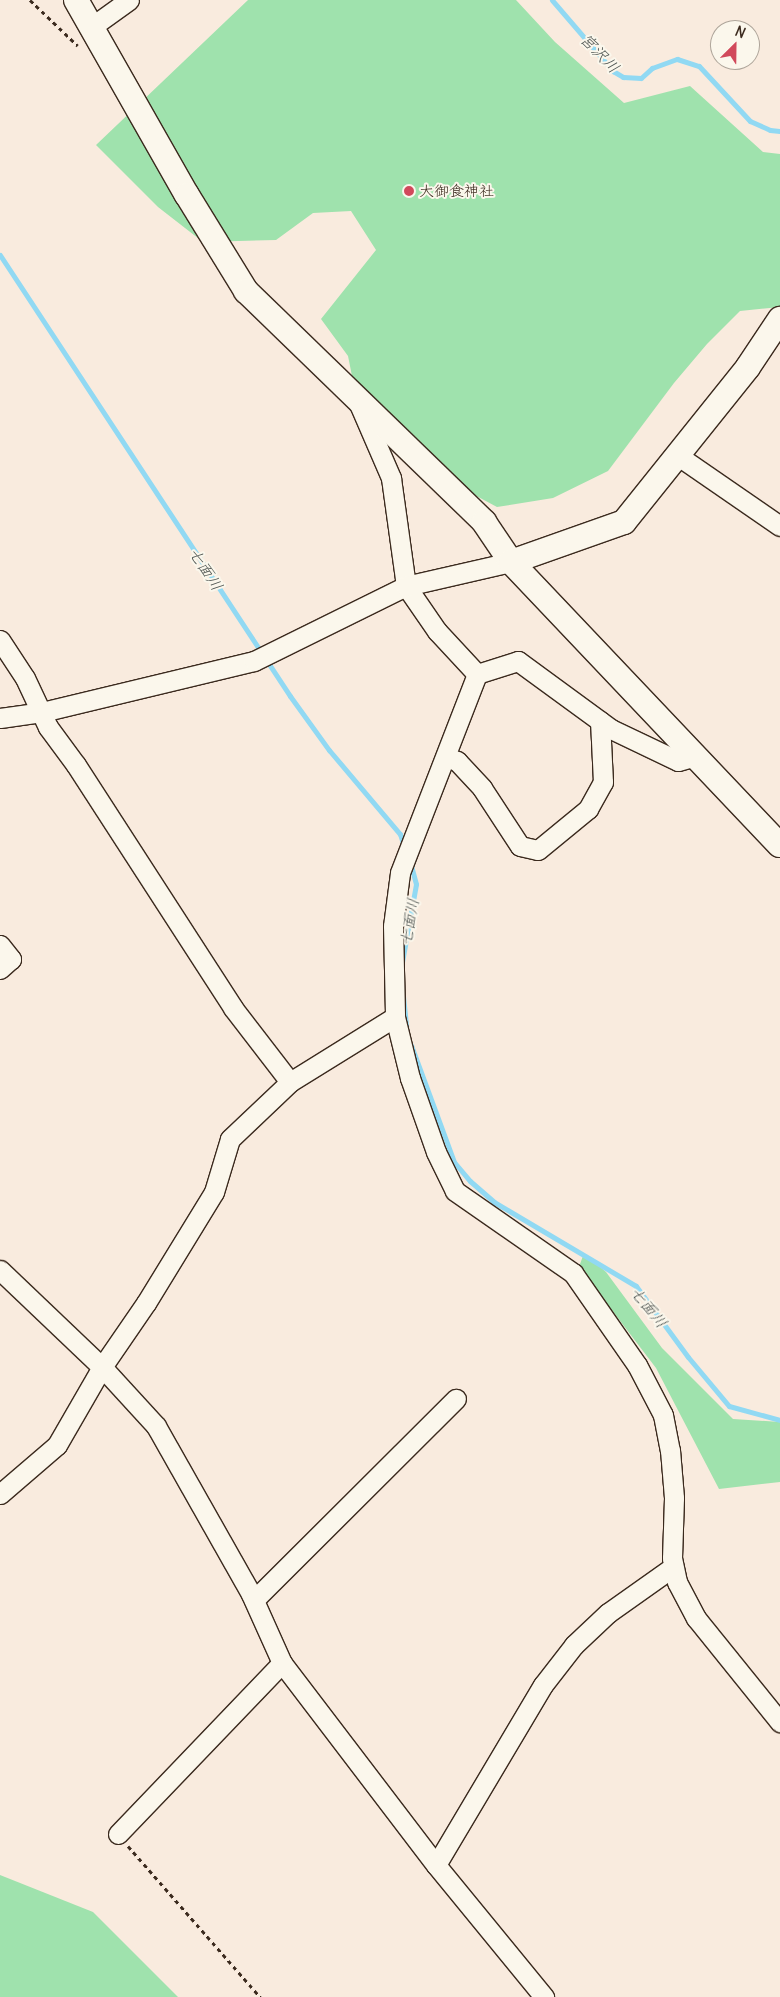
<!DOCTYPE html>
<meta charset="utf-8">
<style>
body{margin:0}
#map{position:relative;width:780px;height:1997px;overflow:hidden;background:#f9ebde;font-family:Delius,"Klee One",sans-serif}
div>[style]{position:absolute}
.green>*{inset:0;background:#9fe2ad}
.stream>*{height:5px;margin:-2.5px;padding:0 2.5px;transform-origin:2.5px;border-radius:2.5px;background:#91d9f3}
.path>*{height:3px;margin-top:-1.5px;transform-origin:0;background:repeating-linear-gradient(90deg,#3b2a1e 0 4px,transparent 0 8px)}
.roads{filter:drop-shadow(1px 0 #3b2a1e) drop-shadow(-1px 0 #3b2a1e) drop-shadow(0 1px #3b2a1e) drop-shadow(0 -1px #3b2a1e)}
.minor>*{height:19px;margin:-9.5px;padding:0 9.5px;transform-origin:9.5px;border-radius:9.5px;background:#fbf7ec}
.tertiary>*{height:24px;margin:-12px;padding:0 12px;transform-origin:12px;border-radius:12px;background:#fbf7ec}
.dots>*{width:14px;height:14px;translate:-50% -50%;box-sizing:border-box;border:2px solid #fbf7ec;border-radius:50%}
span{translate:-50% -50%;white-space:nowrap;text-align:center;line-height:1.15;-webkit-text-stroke:4px #fbf7ec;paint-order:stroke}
.poi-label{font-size:15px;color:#3b2a1e}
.left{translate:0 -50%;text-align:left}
.water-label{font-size:16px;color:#505653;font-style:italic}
.north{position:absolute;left:710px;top:20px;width:50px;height:50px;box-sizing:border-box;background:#fbf7ec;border:1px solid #aea59a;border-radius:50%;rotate:23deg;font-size:14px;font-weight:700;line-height:20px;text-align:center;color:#3b2a1e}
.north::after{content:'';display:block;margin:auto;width:18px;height:22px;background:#d1495b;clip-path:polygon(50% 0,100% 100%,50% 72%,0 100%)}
</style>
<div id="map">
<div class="green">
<div style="clip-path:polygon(248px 0,516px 0,555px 42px,624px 103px,690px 86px,763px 152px,780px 154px,780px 307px,740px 311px,707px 344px,674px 383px,608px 471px,553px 498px,497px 507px,426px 469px,356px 396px,348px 356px,321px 319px,376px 250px,351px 211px,313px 213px,276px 240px,203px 242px,158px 207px,96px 145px)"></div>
<div style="clip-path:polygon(584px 1253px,606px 1272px,662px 1348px,733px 1419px,780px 1422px,780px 1482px,719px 1489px,656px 1368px,579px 1267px)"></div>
<div style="clip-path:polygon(0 1875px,93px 1912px,178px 1997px,0 1997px)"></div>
</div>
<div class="stream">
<div style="left:552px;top:0;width:94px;rotate:49.3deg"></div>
<div style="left:613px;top:71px;width:12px;rotate:31deg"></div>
<div style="left:623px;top:77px;width:18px;rotate:3deg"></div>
<div style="left:641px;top:78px;width:15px;rotate:-42deg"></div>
<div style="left:652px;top:68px;width:27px;rotate:-20deg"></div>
<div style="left:677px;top:59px;width:23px;rotate:18deg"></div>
<div style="left:699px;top:66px;width:75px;rotate:47.2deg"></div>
<div style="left:750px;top:121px;width:22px;rotate:24deg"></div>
<div style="left:770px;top:130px;width:10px;rotate:6deg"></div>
<div style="left:0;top:255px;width:528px;rotate:56.67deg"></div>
<div style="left:290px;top:696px;width:67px;rotate:54.2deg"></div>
<div style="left:329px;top:750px;width:110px;rotate:49.8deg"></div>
<div style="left:400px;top:834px;width:13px;rotate:72deg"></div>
<div style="left:402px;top:962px;width:79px;rotate:-79.8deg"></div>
<div style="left:416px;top:884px;width:24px;rotate:-105deg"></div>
<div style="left:403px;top:996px;width:31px;rotate:84deg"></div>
<div style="left:411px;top:1045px;width:125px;rotate:69.8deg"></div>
<div style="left:454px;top:1162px;width:25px;rotate:50deg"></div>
<div style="left:470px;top:1181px;width:32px;rotate:41deg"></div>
<div style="left:494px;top:1202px;width:165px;rotate:30.6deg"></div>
<div style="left:636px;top:1286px;width:88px;rotate:53.8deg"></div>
<div style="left:688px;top:1357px;width:64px;rotate:50.1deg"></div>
<div style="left:729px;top:1406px;width:53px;rotate:15.4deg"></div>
</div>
<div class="path">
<div style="left:30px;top:0;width:66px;rotate:43.8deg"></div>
<div style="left:128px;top:1846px;width:201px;rotate:48.8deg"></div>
</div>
<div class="roads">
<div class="minor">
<div style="left:90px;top:28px;width:48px;rotate:-35.7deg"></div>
<div style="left:359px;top:404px;width:81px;rotate:66.6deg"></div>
<div style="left:391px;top:478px;width:109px;rotate:82.1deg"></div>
<div style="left:406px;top:586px;width:55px;rotate:55.4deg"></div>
<div style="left:437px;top:631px;width:59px;rotate:47.1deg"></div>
<div style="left:477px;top:674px;width:213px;rotate:111.2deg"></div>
<div style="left:400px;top:873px;width:53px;rotate:97.5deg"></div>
<div style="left:393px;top:926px;width:91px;rotate:88.7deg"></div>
<div style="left:395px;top:1017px;width:63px;rotate:76.2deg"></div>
<div style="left:410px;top:1078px;width:78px;rotate:70.6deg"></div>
<div style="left:436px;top:1152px;width:43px;rotate:64deg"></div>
<div style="left:455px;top:1191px;width:144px;rotate:34.8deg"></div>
<div style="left:573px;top:1273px;width:112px;rotate:55.2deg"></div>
<div style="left:637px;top:1365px;width:56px;rotate:62.5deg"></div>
<div style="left:663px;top:1415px;width:36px;rotate:79deg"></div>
<div style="left:670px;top:1450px;width:48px;rotate:85.2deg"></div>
<div style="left:674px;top:1498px;width:60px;rotate:91.9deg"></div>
<div style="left:672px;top:1558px;width:25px;rotate:78deg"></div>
<div style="left:677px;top:1582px;width:41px;rotate:62.2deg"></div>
<div style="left:696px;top:1618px;width:134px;rotate:51.1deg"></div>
<div style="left:677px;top:455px;width:125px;rotate:34.6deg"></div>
<div style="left:0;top:640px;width:45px;rotate:56.7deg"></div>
<div style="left:25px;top:678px;width:54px;rotate:64.9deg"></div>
<div style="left:48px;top:727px;width:47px;rotate:53.6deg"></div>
<div style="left:76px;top:765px;width:289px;rotate:57.1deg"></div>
<div style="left:233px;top:1008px;width:93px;rotate:52.4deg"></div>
<div style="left:477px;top:674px;width:43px;rotate:-17.6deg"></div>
<div style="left:518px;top:661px;width:115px;rotate:36.2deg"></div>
<div style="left:611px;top:729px;width:74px;rotate:25.5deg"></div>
<div style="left:678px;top:761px;width:18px;rotate:-16deg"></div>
<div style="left:0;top:718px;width:42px;rotate:-8.1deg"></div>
<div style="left:42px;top:712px;width:218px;rotate:-13.5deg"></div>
<div style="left:254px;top:661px;width:169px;rotate:-26.3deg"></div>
<div style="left:406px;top:586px;width:108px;rotate:-12.9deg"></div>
<div style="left:446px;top:757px;width:12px;rotate:20deg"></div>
<div style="left:457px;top:761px;width:37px;rotate:47deg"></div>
<div style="left:482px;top:788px;width:69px;rotate:56.8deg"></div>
<div style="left:520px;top:846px;width:18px;rotate:13deg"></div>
<div style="left:538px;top:850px;width:65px;rotate:-39.4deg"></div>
<div style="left:588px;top:809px;width:31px;rotate:-61deg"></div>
<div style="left:603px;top:782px;width:61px;rotate:-92.8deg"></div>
<div style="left:0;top:945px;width:18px;rotate:52deg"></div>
<div style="left:11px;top:959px;width:15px;rotate:138deg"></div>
<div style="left:0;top:1270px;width:141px;rotate:43.6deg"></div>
<div style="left:102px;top:1367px;width:80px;rotate:47.5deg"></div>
<div style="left:156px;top:1426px;width:193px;rotate:60.5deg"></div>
<div style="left:251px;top:1594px;width:76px;rotate:65.8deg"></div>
<div style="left:282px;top:1663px;width:254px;rotate:52.7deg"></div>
<div style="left:436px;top:1865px;width:171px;rotate:50.7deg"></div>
<div style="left:0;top:1494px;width:75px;rotate:-40.7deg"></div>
<div style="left:57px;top:1445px;width:90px;rotate:-60deg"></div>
<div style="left:102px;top:1367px;width:78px;rotate:-55.5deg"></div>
<div style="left:146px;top:1303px;width:130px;rotate:-58.5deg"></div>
<div style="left:214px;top:1192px;width:55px;rotate:-73.2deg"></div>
<div style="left:230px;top:1139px;width:83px;rotate:-43.5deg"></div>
<div style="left:290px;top:1082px;width:123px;rotate:-31.8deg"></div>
<div style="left:254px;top:1600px;width:285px;rotate:-44.9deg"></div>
<div style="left:118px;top:1834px;width:237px;rotate:-46.2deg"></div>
<div style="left:436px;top:1865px;width:209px;rotate:-59.3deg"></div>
<div style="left:543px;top:1685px;width:51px;rotate:-52.2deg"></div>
<div style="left:574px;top:1645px;width:47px;rotate:-43.3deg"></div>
<div style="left:608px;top:1613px;width:80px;rotate:-35.3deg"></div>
</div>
<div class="tertiary">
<div style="left:76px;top:0;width:224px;rotate:60.4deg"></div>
<div style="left:187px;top:195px;width:113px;rotate:58.4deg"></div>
<div style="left:246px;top:291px;width:332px;rotate:44.1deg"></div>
<div style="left:484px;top:522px;width:48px;rotate:56deg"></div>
<div style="left:511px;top:562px;width:390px;rotate:46.5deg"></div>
<div style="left:511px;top:562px;width:120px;rotate:-19.5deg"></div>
<div style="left:624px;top:522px;width:198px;rotate:-51.3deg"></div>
<div style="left:748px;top:367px;width:58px;rotate:-56.3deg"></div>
</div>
</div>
<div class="dots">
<div style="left:409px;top:191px;background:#d1495b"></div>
</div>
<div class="poi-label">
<span class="left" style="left:419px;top:191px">大御食神社</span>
</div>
<div class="water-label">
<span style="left:600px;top:53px;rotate:46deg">宮沢川</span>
<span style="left:206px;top:569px;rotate:57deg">七面川</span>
<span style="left:409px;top:922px;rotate:-80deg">七面川</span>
<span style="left:649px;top:1307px;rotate:51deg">七面川</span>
</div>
<div class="north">N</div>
</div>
